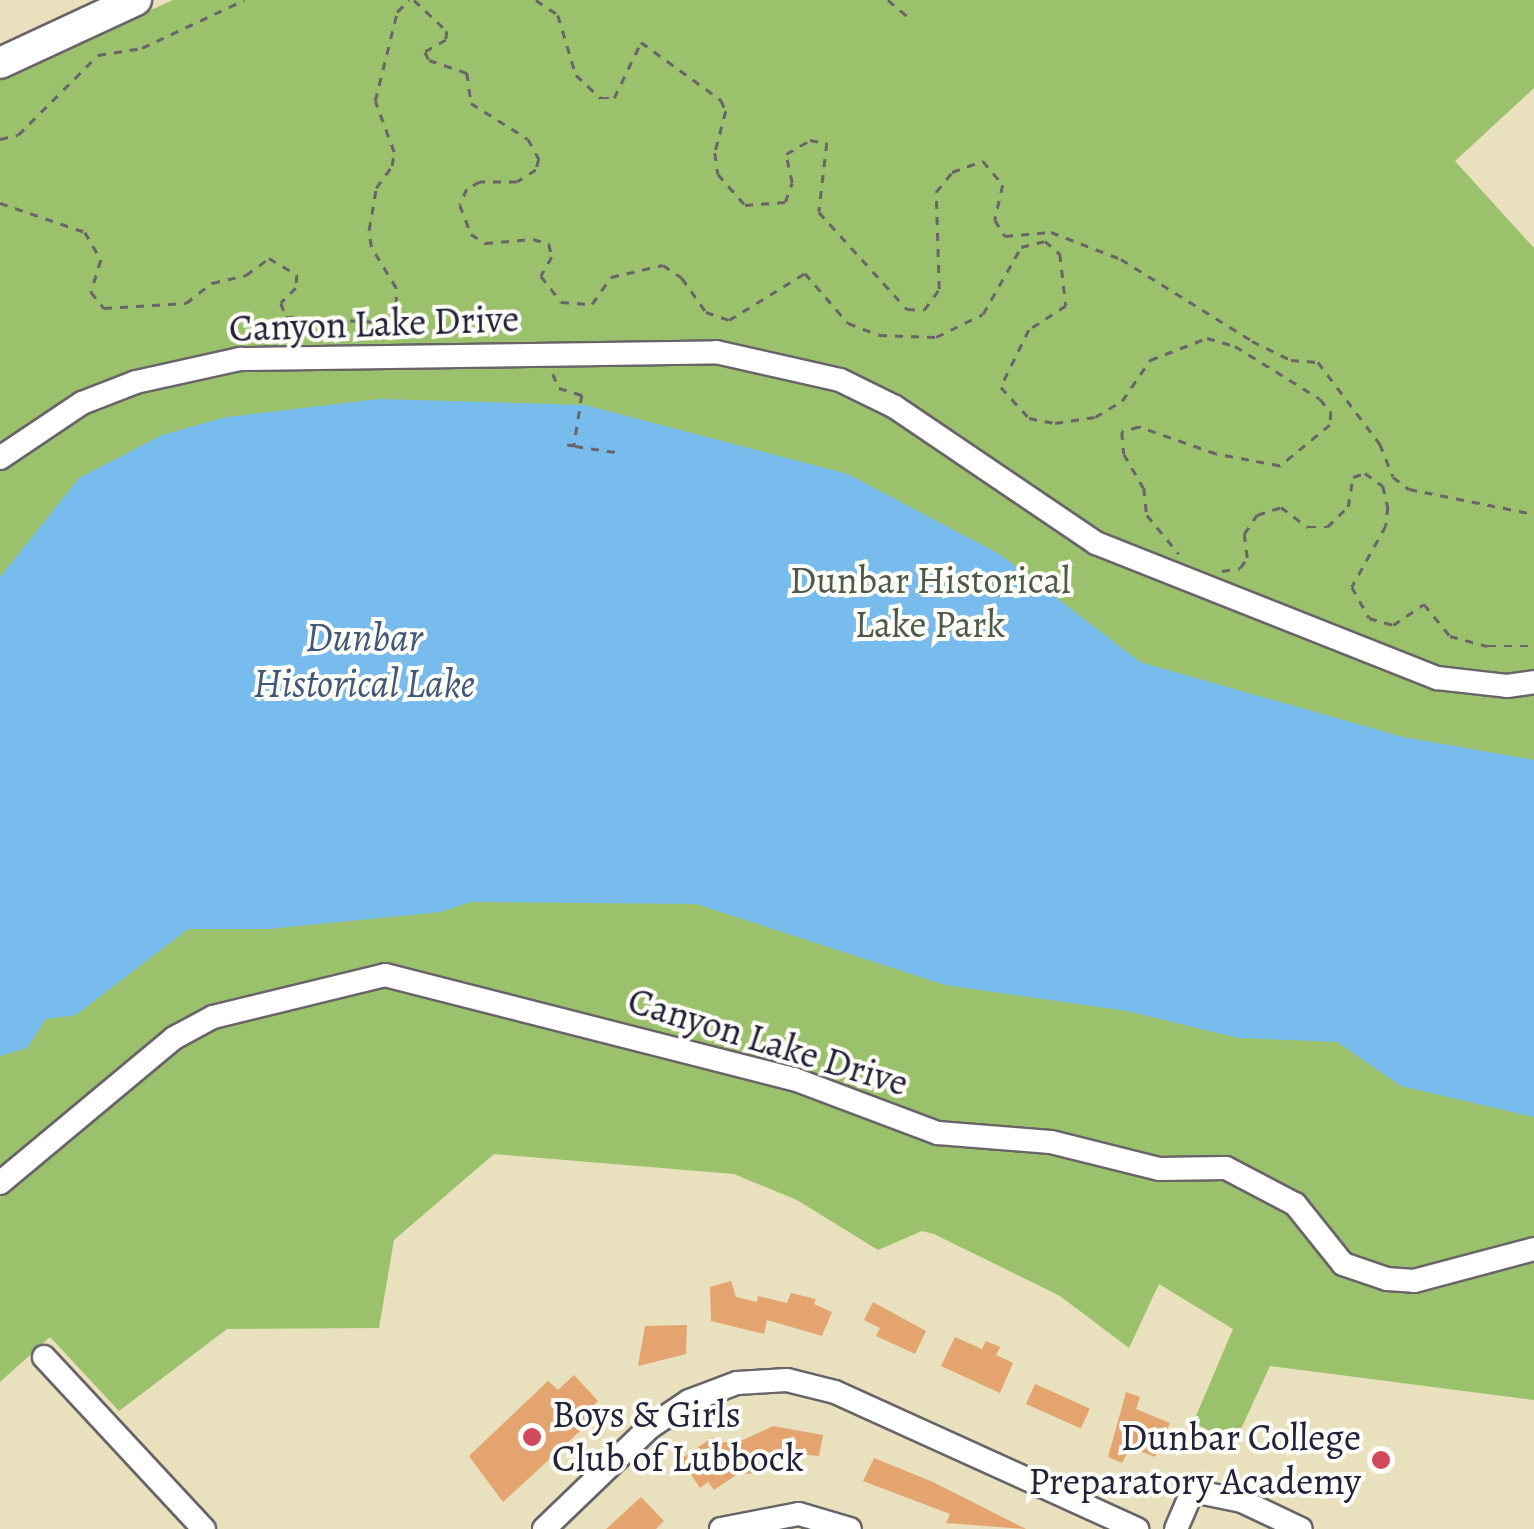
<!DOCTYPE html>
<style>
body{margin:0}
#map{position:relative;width:1534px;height:1529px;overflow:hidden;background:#e9e0bd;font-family:Alegreya,serif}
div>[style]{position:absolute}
.green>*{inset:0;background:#9bc16c}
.water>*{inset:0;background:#77bced}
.building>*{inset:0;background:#e3a46f;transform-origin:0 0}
.path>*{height:2.5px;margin-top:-1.25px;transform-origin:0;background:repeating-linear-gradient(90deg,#686468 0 8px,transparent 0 16px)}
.roads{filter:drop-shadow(2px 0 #686468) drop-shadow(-2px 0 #686468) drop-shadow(0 2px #686468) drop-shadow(0 -2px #686468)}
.minor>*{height:22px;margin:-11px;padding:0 11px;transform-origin:11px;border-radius:11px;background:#fff}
.major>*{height:30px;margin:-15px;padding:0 15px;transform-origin:15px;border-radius:15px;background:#fff}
.dots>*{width:28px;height:28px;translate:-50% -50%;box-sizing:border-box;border:5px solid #fdfcf7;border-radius:50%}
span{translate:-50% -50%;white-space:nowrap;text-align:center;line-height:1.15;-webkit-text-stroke:8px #fdfcf7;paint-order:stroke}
.street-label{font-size:38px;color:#22223b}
.park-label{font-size:38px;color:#4c5a4c}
.poi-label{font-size:38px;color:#22223b}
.left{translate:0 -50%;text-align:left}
.right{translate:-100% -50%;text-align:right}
.water-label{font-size:40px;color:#405879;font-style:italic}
</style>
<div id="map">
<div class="green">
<div style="clip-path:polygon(173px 0,1534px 0,1534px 88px,1455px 161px,1534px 248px,1534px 1400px,1270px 1366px,1235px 1442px,1193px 1423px,1233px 1329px,1159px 1284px,1129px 1348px,1060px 1296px,934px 1234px,922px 1231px,878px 1250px,797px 1200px,734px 1174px,494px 1154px,394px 1240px,379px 1328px,227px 1329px,119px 1411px,50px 1337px,0 1382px,0 78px)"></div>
</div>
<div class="water">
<div style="clip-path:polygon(379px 399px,585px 405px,848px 474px,1001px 555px,1140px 662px,1403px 737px,1534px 760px,1534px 1117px,1401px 1086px,1337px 1042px,1238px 1038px,1127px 1011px,945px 985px,696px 904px,471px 902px,441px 912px,268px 929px,188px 929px,76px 1015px,46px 1019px,27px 1048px,0 1056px,0 577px,79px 478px,162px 435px,226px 417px)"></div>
</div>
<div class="building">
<div style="clip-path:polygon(731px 1281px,736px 1297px,757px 1302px,758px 1296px,787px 1303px,791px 1293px,816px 1299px,814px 1304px,832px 1312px,822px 1336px,767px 1320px,764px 1334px,711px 1321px,710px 1287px)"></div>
<div style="clip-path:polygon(873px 1302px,926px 1331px,915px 1354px,876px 1336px,880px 1328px,864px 1320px)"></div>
<div style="clip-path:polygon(687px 1325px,686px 1354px,638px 1366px,645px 1326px)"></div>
<div style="clip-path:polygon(955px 1337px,982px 1349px,986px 1341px,1000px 1347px,996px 1355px,1013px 1363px,1000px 1393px,941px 1366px)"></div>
<div style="clip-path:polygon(574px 1375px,598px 1401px,588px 1410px,595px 1417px,503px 1502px,469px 1456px,548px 1381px,558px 1390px)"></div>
<div style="left:1035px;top:1384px;width:60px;height:22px;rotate:24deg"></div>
<div style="clip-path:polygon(1126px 1392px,1140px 1397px,1136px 1409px,1170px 1423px,1155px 1457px,1130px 1447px,1122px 1463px,1108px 1457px)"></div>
<div style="clip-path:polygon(773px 1426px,823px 1435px,819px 1456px,798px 1454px,797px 1464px,782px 1462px,784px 1451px,752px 1454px,755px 1473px,736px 1475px,714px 1490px,708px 1482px,700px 1488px,681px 1459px,713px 1437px,718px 1443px,743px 1440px)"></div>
<div style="clip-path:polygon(874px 1458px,933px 1482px,1026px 1529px,946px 1523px,950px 1514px,863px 1481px)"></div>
<div style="clip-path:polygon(641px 1497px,664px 1521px,656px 1529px,606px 1529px)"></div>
</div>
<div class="path">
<div style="left:414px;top:0;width:45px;rotate:43.2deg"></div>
<div style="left:447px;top:31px;width:9px;rotate:96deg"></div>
<div style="left:446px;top:40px;width:24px;rotate:150deg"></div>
<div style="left:425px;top:52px;width:9px;rotate:63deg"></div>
<div style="left:429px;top:60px;width:40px;rotate:18.9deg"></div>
<div style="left:467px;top:73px;width:30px;rotate:82deg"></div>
<div style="left:471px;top:103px;width:67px;rotate:32.3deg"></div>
<div style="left:528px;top:139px;width:23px;rotate:61deg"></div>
<div style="left:539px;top:159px;width:11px;rotate:105deg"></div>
<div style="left:536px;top:170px;width:22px;rotate:148deg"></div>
<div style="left:517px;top:182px;width:37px;rotate:180deg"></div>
<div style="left:480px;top:182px;width:15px;rotate:152deg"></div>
<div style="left:467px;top:189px;width:17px;rotate:114deg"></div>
<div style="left:460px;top:205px;width:31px;rotate:69deg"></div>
<div style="left:471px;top:234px;width:17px;rotate:33deg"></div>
<div style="left:485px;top:243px;width:48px;rotate:-4.8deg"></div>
<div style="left:533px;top:239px;width:17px;rotate:17deg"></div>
<div style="left:549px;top:244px;width:13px;rotate:77deg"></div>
<div style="left:552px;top:257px;width:22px;rotate:120deg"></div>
<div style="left:541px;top:276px;width:33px;rotate:52deg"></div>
<div style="left:561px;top:302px;width:31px;rotate:4deg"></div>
<div style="left:592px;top:304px;width:33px;rotate:-55deg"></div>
<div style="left:611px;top:277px;width:53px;rotate:-13deg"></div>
<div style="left:663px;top:265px;width:23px;rotate:34deg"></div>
<div style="left:682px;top:278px;width:42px;rotate:54.8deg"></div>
<div style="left:706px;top:312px;width:24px;rotate:19deg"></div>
<div style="left:729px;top:320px;width:89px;rotate:-31.7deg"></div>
<div style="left:805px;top:273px;width:66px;rotate:49.3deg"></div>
<div style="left:848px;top:323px;width:33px;rotate:21deg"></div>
<div style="left:879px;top:335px;width:57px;rotate:2deg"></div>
<div style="left:936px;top:337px;width:52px;rotate:-26.1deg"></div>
<div style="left:983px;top:314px;width:77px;rotate:-60.4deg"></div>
<div style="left:1021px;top:247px;width:25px;rotate:-14deg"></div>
<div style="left:1045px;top:241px;width:20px;rotate:41deg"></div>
<div style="left:1060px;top:254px;width:52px;rotate:83.4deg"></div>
<div style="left:1066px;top:306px;width:44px;rotate:147deg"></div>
<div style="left:1029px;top:330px;width:64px;rotate:116.2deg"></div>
<div style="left:1001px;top:387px;width:42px;rotate:47.9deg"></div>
<div style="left:1029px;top:418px;width:26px;rotate:11deg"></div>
<div style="left:1055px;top:423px;width:40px;rotate:-8.5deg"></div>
<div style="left:1095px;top:417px;width:31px;rotate:-31deg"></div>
<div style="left:1122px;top:401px;width:50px;rotate:-55.7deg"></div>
<div style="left:1150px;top:360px;width:61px;rotate:-21.1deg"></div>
<div style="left:1207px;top:338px;width:29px;rotate:16deg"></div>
<div style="left:1235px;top:346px;width:100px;rotate:31.9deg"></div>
<div style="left:1320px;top:399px;width:17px;rotate:50deg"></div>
<div style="left:1331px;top:412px;width:13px;rotate:94deg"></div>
<div style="left:1330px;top:425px;width:65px;rotate:140.6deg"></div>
<div style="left:1280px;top:466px;width:65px;rotate:-169.4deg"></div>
<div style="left:1216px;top:454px;width:82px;rotate:-160.7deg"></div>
<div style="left:1139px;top:427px;width:18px;rotate:164deg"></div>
<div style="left:1122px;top:432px;width:22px;rotate:85deg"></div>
<div style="left:1124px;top:454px;width:39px;rotate:60deg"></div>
<div style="left:1144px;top:488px;width:27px;rotate:84deg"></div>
<div style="left:1147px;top:515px;width:50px;rotate:50.6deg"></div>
<div style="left:536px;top:0;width:27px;rotate:34deg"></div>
<div style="left:558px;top:15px;width:63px;rotate:73.3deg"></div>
<div style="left:576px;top:75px;width:34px;rotate:43deg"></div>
<div style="left:601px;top:98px;width:13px"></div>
<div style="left:614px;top:98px;width:62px;rotate:-64.3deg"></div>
<div style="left:641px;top:42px;width:99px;rotate:35.9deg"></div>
<div style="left:721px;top:100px;width:12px;rotate:66deg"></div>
<div style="left:726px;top:111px;width:43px;rotate:104.7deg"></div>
<div style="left:715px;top:153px;width:21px;rotate:82deg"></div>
<div style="left:718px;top:174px;width:41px;rotate:48.9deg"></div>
<div style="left:745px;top:205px;width:40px;rotate:-4.3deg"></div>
<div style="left:785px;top:202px;width:20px;rotate:-70deg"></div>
<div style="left:792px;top:183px;width:30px;rotate:-102deg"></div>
<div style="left:786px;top:154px;width:28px;rotate:-30deg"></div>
<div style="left:810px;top:140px;width:17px;rotate:10deg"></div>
<div style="left:827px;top:143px;width:69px;rotate:96.6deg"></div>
<div style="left:819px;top:212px;width:131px;rotate:47.8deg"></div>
<div style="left:907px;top:309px;width:17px;rotate:3deg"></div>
<div style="left:924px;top:310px;width:26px;rotate:-54deg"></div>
<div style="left:939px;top:289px;width:97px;rotate:-91.8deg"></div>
<div style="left:936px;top:192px;width:26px;rotate:-51deg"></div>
<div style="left:952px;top:172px;width:33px;rotate:-20deg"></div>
<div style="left:983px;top:161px;width:31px;rotate:50deg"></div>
<div style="left:1003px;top:185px;width:36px;rotate:103deg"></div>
<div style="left:995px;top:220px;width:19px;rotate:58deg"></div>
<div style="left:1005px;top:236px;width:46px;rotate:-5deg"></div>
<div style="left:1051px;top:232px;width:75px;rotate:21.1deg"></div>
<div style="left:1121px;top:259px;width:155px;rotate:32deg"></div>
<div style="left:1252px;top:341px;width:43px;rotate:26deg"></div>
<div style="left:1291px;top:360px;width:27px;rotate:4deg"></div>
<div style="left:1318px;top:362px;width:103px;rotate:52.9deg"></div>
<div style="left:1380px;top:444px;width:35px;rotate:68deg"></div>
<div style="left:1393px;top:477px;width:20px;rotate:37deg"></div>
<div style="left:1409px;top:489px;width:127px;rotate:11.3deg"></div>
<div style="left:888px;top:0;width:30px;rotate:40deg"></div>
<div style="left:0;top:139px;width:18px;rotate:-13deg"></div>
<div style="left:18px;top:135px;width:113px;rotate:-45deg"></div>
<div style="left:98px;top:55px;width:45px;rotate:-9deg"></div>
<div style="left:142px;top:48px;width:113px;rotate:-25.2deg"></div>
<div style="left:0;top:203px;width:90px;rotate:18.8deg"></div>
<div style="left:85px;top:232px;width:32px;rotate:60deg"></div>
<div style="left:101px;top:260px;width:34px;rotate:107deg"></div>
<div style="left:91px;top:292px;width:21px;rotate:51deg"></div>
<div style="left:104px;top:308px;width:82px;rotate:-3.5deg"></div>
<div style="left:186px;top:303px;width:33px;rotate:-38deg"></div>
<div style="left:212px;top:283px;width:35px;rotate:-13deg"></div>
<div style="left:246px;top:275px;width:29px;rotate:-36deg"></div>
<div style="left:269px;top:258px;width:33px;rotate:31deg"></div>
<div style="left:297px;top:275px;width:13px;rotate:94deg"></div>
<div style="left:296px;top:288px;width:21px;rotate:135deg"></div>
<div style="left:281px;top:303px;width:15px;rotate:70deg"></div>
<div style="left:286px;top:317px;width:95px;rotate:3deg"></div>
<div style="left:381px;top:322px;width:23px;rotate:-49deg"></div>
<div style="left:396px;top:305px;width:17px;rotate:-90deg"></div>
<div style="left:396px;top:288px;width:48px;rotate:-121.4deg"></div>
<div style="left:371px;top:247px;width:17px;rotate:-97deg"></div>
<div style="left:369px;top:230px;width:43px;rotate:-80.5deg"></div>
<div style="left:376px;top:188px;width:27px;rotate:-54deg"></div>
<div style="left:392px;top:166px;width:14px;rotate:-82deg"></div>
<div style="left:394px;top:152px;width:54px;rotate:-110.4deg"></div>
<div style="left:375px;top:101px;width:92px;rotate:-76.1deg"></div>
<div style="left:397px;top:12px;width:17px;rotate:-45deg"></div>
<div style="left:553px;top:374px;width:15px;rotate:67deg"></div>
<div style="left:559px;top:388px;width:24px;rotate:17deg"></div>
<div style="left:582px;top:395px;width:52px;rotate:98.9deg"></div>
<div style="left:574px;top:446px;width:7px;rotate:-172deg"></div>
<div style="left:575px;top:446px;width:47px;rotate:8.7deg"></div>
<div style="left:1222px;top:571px;width:18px;rotate:-9deg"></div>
<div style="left:1240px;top:568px;width:12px;rotate:-55deg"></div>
<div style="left:1247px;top:558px;width:24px;rotate:-97deg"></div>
<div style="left:1244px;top:534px;width:23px;rotate:-56deg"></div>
<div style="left:1257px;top:515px;width:25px;rotate:-18deg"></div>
<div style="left:1281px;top:507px;width:34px;rotate:37deg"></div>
<div style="left:1308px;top:527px;width:19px"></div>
<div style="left:1327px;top:527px;width:29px;rotate:-44deg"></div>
<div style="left:1348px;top:507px;width:30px;rotate:-81deg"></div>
<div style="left:1353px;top:477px;width:13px;rotate:-18deg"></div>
<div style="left:1365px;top:473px;width:22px;rotate:36deg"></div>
<div style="left:1383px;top:486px;width:22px;rotate:77deg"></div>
<div style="left:1388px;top:507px;width:19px;rotate:96deg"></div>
<div style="left:1386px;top:526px;width:70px;rotate:119.1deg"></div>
<div style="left:1352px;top:587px;width:35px;rotate:61deg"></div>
<div style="left:1369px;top:618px;width:25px;rotate:16deg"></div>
<div style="left:1393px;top:625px;width:37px;rotate:-34deg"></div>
<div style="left:1424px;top:604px;width:41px;rotate:50.9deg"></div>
<div style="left:1450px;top:636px;width:39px;rotate:15deg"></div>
<div style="left:1488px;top:646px;width:46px"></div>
</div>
<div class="roads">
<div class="minor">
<div style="left:0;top:458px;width:99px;rotate:-33.9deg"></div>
<div style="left:82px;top:403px;width:58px;rotate:-21.3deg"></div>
<div style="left:136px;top:382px;width:107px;rotate:-12.5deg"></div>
<div style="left:240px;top:359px;width:476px;rotate:-0.8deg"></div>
<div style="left:716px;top:352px;width:127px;rotate:12.7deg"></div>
<div style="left:840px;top:380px;width:61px;rotate:26.1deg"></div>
<div style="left:895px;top:407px;width:243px;rotate:34.1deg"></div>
<div style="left:1096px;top:543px;width:367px;rotate:21.6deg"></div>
<div style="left:1437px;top:678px;width:70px;rotate:6.5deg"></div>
<div style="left:1507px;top:686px;width:27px;rotate:-8deg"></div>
<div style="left:0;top:1183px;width:226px;rotate:-39.8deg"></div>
<div style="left:174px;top:1038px;width:44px;rotate:-28.3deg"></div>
<div style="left:213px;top:1017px;width:177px;rotate:-13.7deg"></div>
<div style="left:385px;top:975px;width:422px;rotate:14.3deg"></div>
<div style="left:794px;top:1079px;width:154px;rotate:20.6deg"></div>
<div style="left:938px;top:1133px;width:113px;rotate:4.6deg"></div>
<div style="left:1051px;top:1142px;width:111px;rotate:14deg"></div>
<div style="left:1159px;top:1169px;width:67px;rotate:-0.9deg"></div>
<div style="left:1226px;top:1168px;width:78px;rotate:27.6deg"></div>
<div style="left:1295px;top:1204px;width:77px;rotate:51.3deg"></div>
<div style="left:1343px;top:1264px;width:46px;rotate:18.8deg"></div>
<div style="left:1387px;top:1279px;width:27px;rotate:4deg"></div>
<div style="left:1414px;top:1281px;width:124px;rotate:-14.9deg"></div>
<div style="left:44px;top:1357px;width:235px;rotate:47.1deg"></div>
<div style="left:1193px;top:1491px;width:50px;rotate:11.5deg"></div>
<div style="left:1242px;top:1501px;width:65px;rotate:25.4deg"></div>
<div style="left:544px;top:1529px;width:146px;rotate:-43.9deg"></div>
<div style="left:649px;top:1428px;width:48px;rotate:-34deg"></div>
<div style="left:689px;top:1401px;width:51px;rotate:-20.6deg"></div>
<div style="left:737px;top:1383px;width:50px;rotate:-3.4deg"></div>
<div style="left:787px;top:1380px;width:49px;rotate:14deg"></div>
<div style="left:835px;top:1392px;width:332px;rotate:24.4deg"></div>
<div style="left:721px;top:1529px;width:79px;rotate:-10.9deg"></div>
<div style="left:799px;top:1514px;width:53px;rotate:16.4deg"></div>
<div style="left:1176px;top:1529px;width:48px;rotate:-66.6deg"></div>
</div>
<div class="major">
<div style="left:0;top:63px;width:150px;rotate:-24.9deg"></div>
</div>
</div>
<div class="dots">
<div style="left:532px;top:1437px;background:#d1495b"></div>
<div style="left:1381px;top:1460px;background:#d1495b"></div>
</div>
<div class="street-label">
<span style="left:374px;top:324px;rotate:-2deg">Canyon Lake Drive</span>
<span style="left:768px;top:1042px;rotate:17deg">Canyon Lake Drive</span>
</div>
<div class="park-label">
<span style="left:930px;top:603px">Dunbar Historical<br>Lake Park</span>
</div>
<div class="poi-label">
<span class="left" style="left:552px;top:1437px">Boys &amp; Girls<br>Club of Lubbock</span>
<span class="right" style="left:1361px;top:1460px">Dunbar College<br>Preparatory Academy</span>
</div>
<div class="water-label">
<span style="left:364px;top:661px">Dunbar<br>Historical Lake</span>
</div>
</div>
